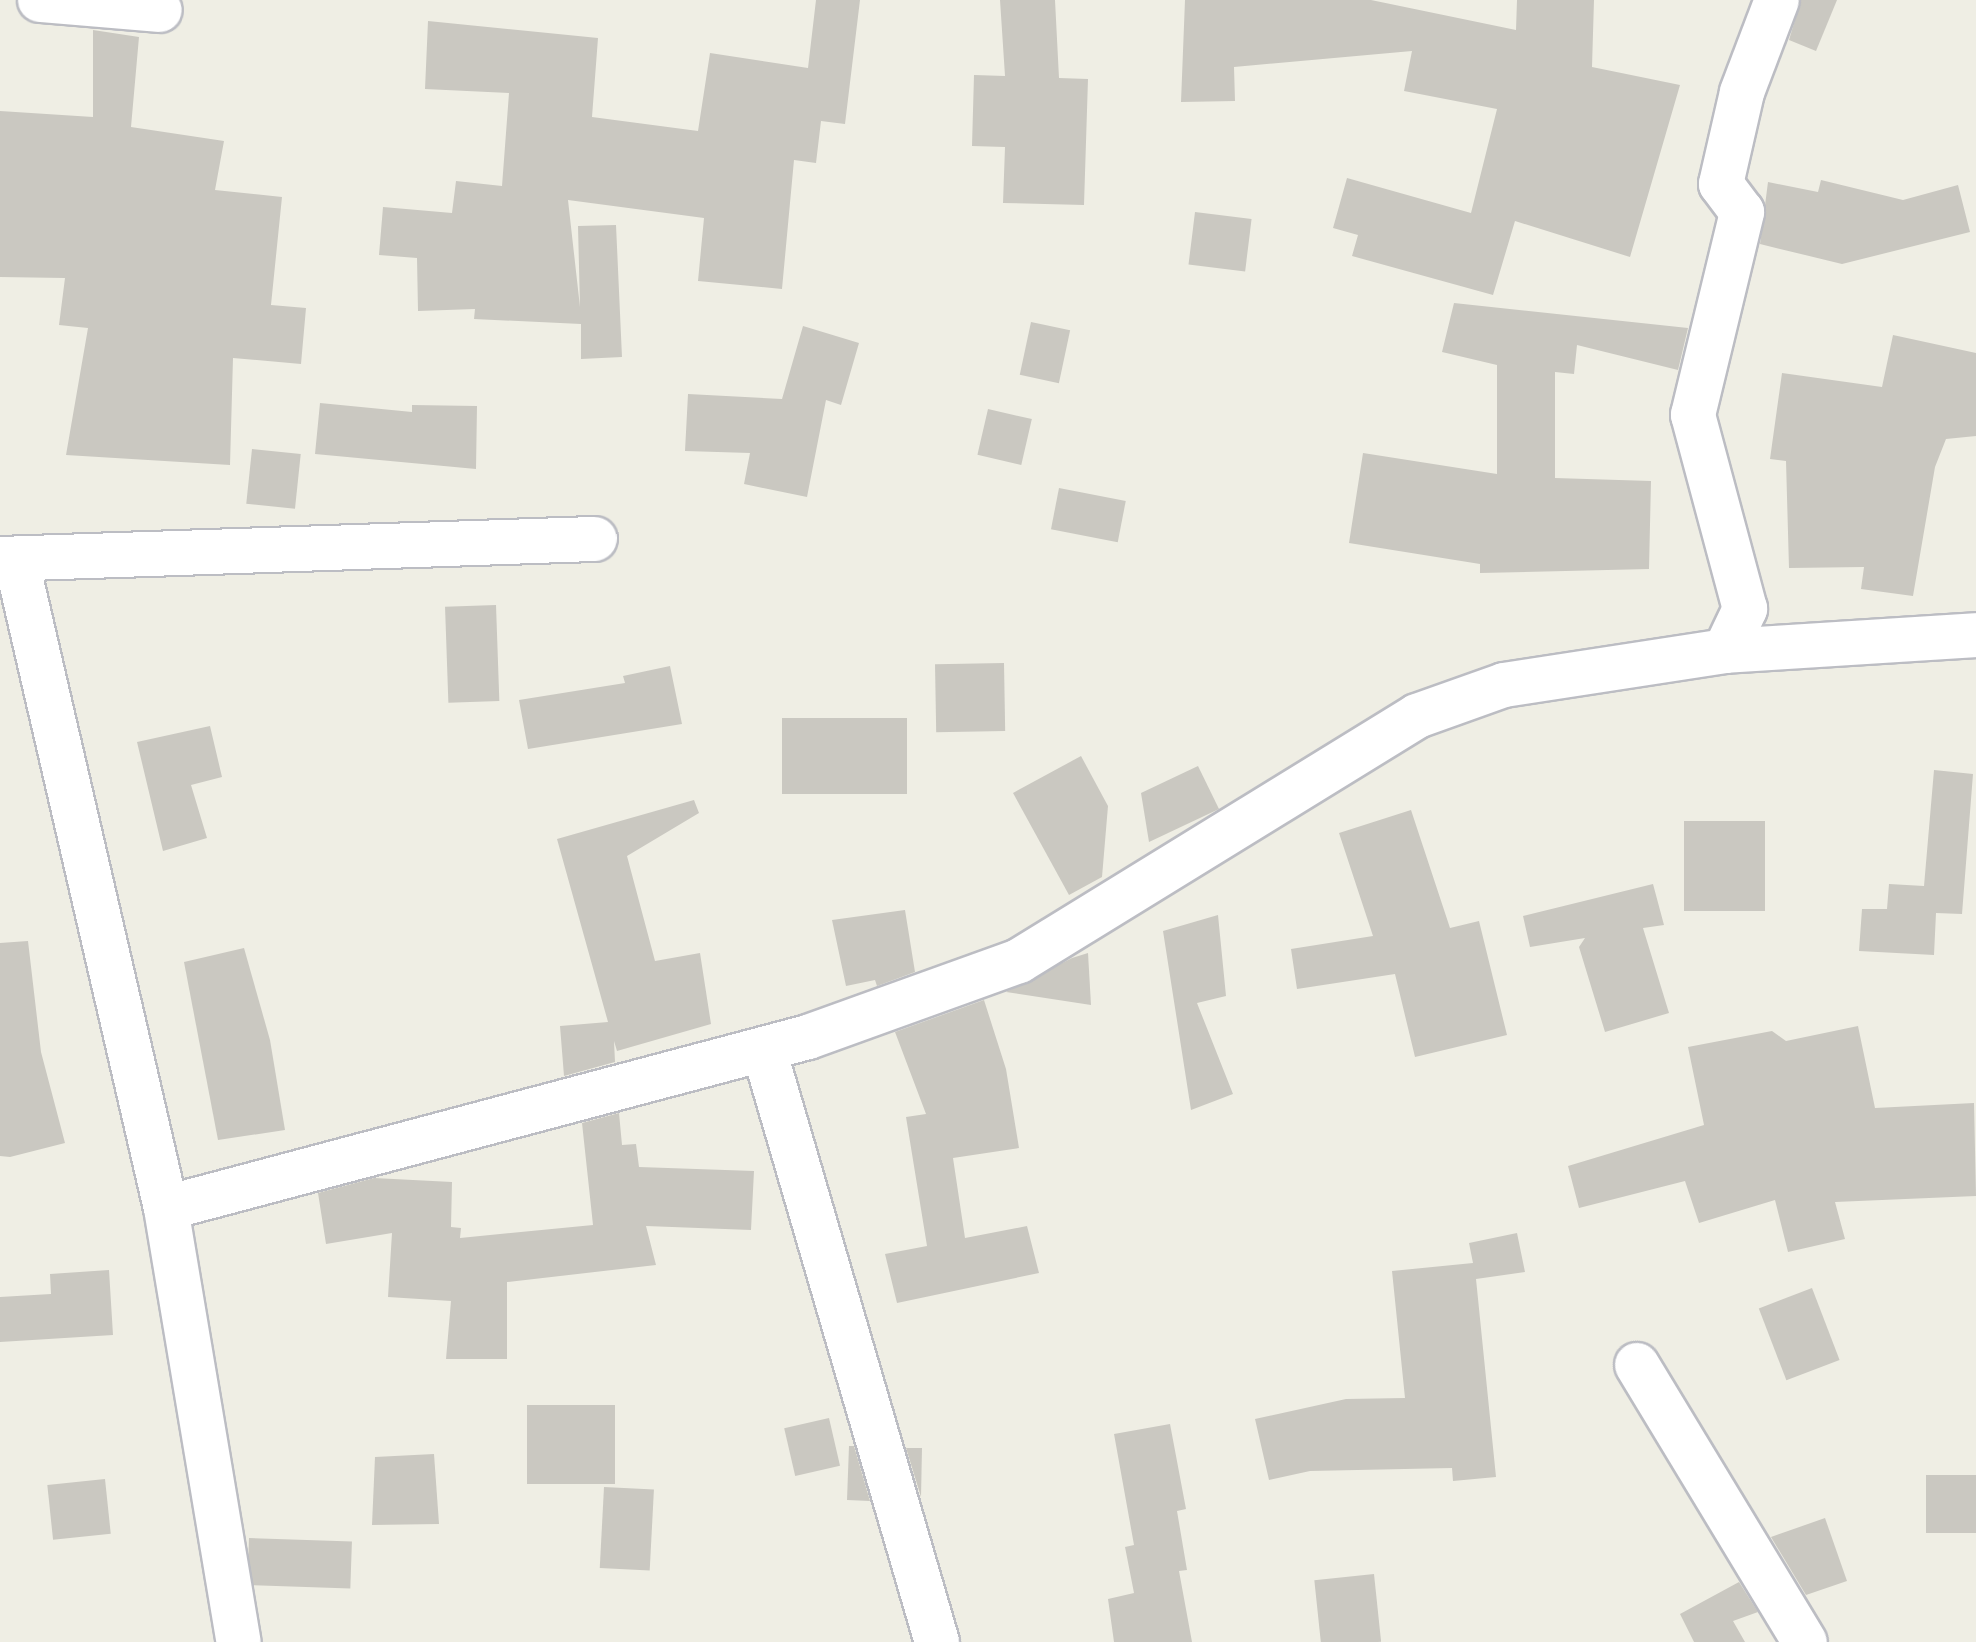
<!DOCTYPE html>
<style>
body{margin:0}
#map{position:relative;width:1976px;height:1642px;overflow:hidden;background:#efeee4;font-family:"Fira Sans Condensed",sans-serif}
div>[style]{position:absolute}
.building>*{inset:0;background:#cac8c1;transform-origin:0 0}
.roads{filter:drop-shadow(2px 0 #bcbdc3) drop-shadow(-2px 0 #bcbdc3) drop-shadow(0 2px #bcbdc3) drop-shadow(0 -2px #bcbdc3)}
.minor>*{height:44px;margin:-22px;padding:0 22px;transform-origin:22px;border-radius:22px;background:#fff}
span{translate:-50% -50%;white-space:nowrap;text-align:center;line-height:1.15;-webkit-text-stroke:8px #fff;paint-order:stroke}
</style>
<div id="map">
<div class="building">
<div style="clip-path:polygon(816px 0,860px 0,845px 124px,821px 121px,816px 163px,794px 160px,782px 289px,698px 281px,704px 218px,568px 200px,580px 307px,578px 226px,616px 225px,622px 357px,581px 359px,581px 324px,474px 319px,475px 309px,418px 311px,417px 258px,379px 255px,383px 207px,452px 213px,456px 181px,502px 186px,509px 93px,425px 89px,428px 21px,598px 38px,592px 117px,698px 131px,710px 53px,808px 68px)"></div>
<div style="clip-path:polygon(1000px 0,1055px 0,1059px 78px,1088px 79px,1084px 205px,1003px 203px,1005px 147px,972px 146px,974px 75px,1005px 76px)"></div>
<div style="clip-path:polygon(1185px 0,1371px 0,1516px 30px,1517px 0,1594px 0,1592px 67px,1680px 85px,1630px 257px,1515px 221px,1493px 295px,1352px 256px,1358px 235px,1333px 228px,1347px 178px,1471px 213px,1497px 109px,1404px 91px,1412px 51px,1234px 67px,1235px 101px,1181px 102px)"></div>
<div style="clip-path:polygon(1801px 0,1837px 0,1816px 51px,1789px 40px)"></div>
<div style="clip-path:polygon(93px 30px,139px 37px,131px 127px,224px 141px,215px 190px,282px 197px,271px 305px,306px 308px,301px 364px,233px 358px,230px 465px,66px 455px,88px 328px,59px 325px,65px 278px,0 277px,0 111px,93px 117px)"></div>
<div style="clip-path:polygon(1821px 180px,1903px 200px,1958px 185px,1970px 232px,1842px 264px,1760px 244px,1768px 182px,1818px 192px)"></div>
<div style="left:1195px;top:212px;width:57px;height:53px;rotate:7deg"></div>
<div style="clip-path:polygon(1454px 303px,1688px 328px,1678px 370px,1577px 345px,1574px 374px,1555px 372px,1555px 478px,1651px 481px,1649px 569px,1480px 573px,1480px 564px,1349px 543px,1363px 453px,1497px 474px,1497px 365px,1442px 352px)"></div>
<div style="left:1031px;top:322px;width:40px;height:54px;rotate:12deg"></div>
<div style="clip-path:polygon(803px 326px,859px 343px,841px 405px,826px 400px,807px 497px,744px 484px,750px 453px,685px 451px,688px 394px,782px 399px)"></div>
<div style="clip-path:polygon(1893px 335px,1976px 353px,1976px 436px,1946px 439px,1935px 467px,1913px 596px,1861px 589px,1864px 567px,1789px 568px,1786px 461px,1770px 459px,1782px 373px,1882px 387px)"></div>
<div style="clip-path:polygon(320px 403px,412px 412px,412px 405px,477px 406px,476px 469px,315px 454px)"></div>
<div style="left:988px;top:409px;width:45px;height:47px;rotate:13deg"></div>
<div style="left:252px;top:449px;width:49px;height:55px;rotate:6deg"></div>
<div style="left:1059px;top:488px;width:68px;height:42px;rotate:11deg"></div>
<div style="left:496px;top:605px;width:96px;height:51px;rotate:88deg"></div>
<div style="left:1004px;top:663px;width:68px;height:69px;rotate:89deg"></div>
<div style="clip-path:polygon(670px 666px,682px 724px,528px 749px,519px 700px,625px 683px,623px 676px)"></div>
<div style="left:907px;top:718px;width:76px;height:125px;rotate:90deg"></div>
<div style="clip-path:polygon(210px 726px,222px 777px,191px 785px,207px 838px,163px 851px,137px 742px)"></div>
<div style="clip-path:polygon(1081px 756px,1108px 806px,1102px 877px,1069px 895px,1013px 793px)"></div>
<div style="clip-path:polygon(1198px 766px,1219px 809px,1149px 842px,1141px 793px)"></div>
<div style="clip-path:polygon(1934px 770px,1973px 774px,1962px 914px,1936px 913px,1934px 955px,1859px 951px,1862px 909px,1887px 909px,1889px 884px,1924px 886px)"></div>
<div style="clip-path:polygon(694px 800px,699px 813px,627px 856px,655px 961px,700px 953px,711px 1024px,617px 1051px,614px 1041px,615px 1062px,564px 1076px,560px 1026px,608px 1022px,557px 839px)"></div>
<div style="clip-path:polygon(1411px 810px,1450px 928px,1479px 921px,1507px 1035px,1415px 1057px,1395px 974px,1297px 989px,1291px 949px,1373px 936px,1339px 833px)"></div>
<div style="left:1684px;top:821px;width:81px;height:90px"></div>
<div style="clip-path:polygon(1653px 884px,1664px 925px,1643px 928px,1669px 1013px,1605px 1032px,1579px 947px,1585px 938px,1530px 947px,1523px 916px)"></div>
<div style="clip-path:polygon(905px 910px,915px 972px,877px 986px,875px 980px,846px 986px,832px 920px)"></div>
<div style="clip-path:polygon(1218px 915px,1226px 996px,1197px 1003px,1233px 1094px,1191px 1110px,1163px 931px)"></div>
<div style="clip-path:polygon(28px 941px,41px 1052px,65px 1143px,10px 1157px,0 1156px,0 943px)"></div>
<div style="clip-path:polygon(244px 948px,270px 1040px,285px 1130px,218px 1140px,184px 962px)"></div>
<div style="clip-path:polygon(1088px 953px,1091px 1005px,1006px 992px,1072px 958px)"></div>
<div style="clip-path:polygon(984px 1000px,1006px 1069px,1019px 1148px,953px 1158px,965px 1238px,1027px 1226px,1039px 1273px,897px 1303px,885px 1254px,927px 1246px,906px 1117px,926px 1114px,895px 1032px)"></div>
<div style="clip-path:polygon(1858px 1026px,1875px 1108px,1974px 1103px,1976px 1196px,1835px 1202px,1845px 1239px,1788px 1252px,1775px 1200px,1699px 1223px,1685px 1181px,1579px 1208px,1568px 1166px,1704px 1125px,1688px 1047px,1772px 1031px,1786px 1041px)"></div>
<div style="clip-path:polygon(619px 1113px,622px 1145px,636px 1144px,639px 1167px,754px 1171px,751px 1230px,646px 1226px,656px 1265px,507px 1282px,507px 1359px,446px 1359px,451px 1301px,388px 1297px,392px 1233px,326px 1244px,318px 1193px,374px 1178px,452px 1182px,451px 1227px,461px 1228px,460px 1238px,593px 1225px,582px 1123px)"></div>
<div style="clip-path:polygon(1517px 1233px,1525px 1272px,1476px 1279px,1496px 1477px,1453px 1481px,1452px 1468px,1310px 1471px,1269px 1480px,1255px 1419px,1346px 1399px,1405px 1398px,1392px 1271px,1473px 1263px,1469px 1243px)"></div>
<div style="clip-path:polygon(109px 1270px,113px 1335px,0 1342px,0 1297px,51px 1294px,50px 1274px)"></div>
<div style="left:1812px;top:1288px;width:77px;height:57px;rotate:69deg"></div>
<div style="left:527px;top:1405px;width:88px;height:79px"></div>
<div style="left:829px;top:1418px;width:49px;height:46px;rotate:77deg"></div>
<div style="clip-path:polygon(1170px 1424px,1186px 1509px,1177px 1511px,1187px 1570px,1179px 1571px,1192px 1642px,1114px 1642px,1108px 1599px,1134px 1593px,1125px 1547px,1134px 1545px,1114px 1434px)"></div>
<div style="clip-path:polygon(849px 1446px,854px 1446px,870px 1501px,847px 1500px)"></div>
<div style="clip-path:polygon(906px 1448px,922px 1448px,921px 1497px)"></div>
<div style="clip-path:polygon(434px 1454px,439px 1524px,372px 1525px,375px 1457px)"></div>
<div style="left:1976px;top:1475px;width:58px;height:50px;rotate:90deg"></div>
<div style="left:105px;top:1479px;width:55px;height:58px;rotate:84deg"></div>
<div style="left:604px;top:1487px;width:50px;height:81px;rotate:3deg"></div>
<div style="clip-path:polygon(1825px 1518px,1847px 1581px,1806px 1595px,1771px 1537px)"></div>
<div style="left:249px;top:1538px;width:103px;height:47px;rotate:2deg"></div>
<div style="left:1374px;top:1574px;width:68px;height:60px;rotate:84deg"></div>
<div style="clip-path:polygon(1739px 1582px,1758px 1612px,1733px 1621px,1745px 1642px,1694px 1642px,1680px 1614px)"></div>
</div>
<div class="roads">
<div class="minor">
<div style="left:40px;top:0;width:120px;rotate:4.8deg"></div>
<div style="left:0;top:559px;width:595px;rotate:-1.93deg"></div>
<div style="left:16px;top:559px;width:666px;rotate:76.99deg"></div>
<div style="left:166px;top:1208px;width:440px;rotate:80.5deg"></div>
<div style="left:1725px;top:651px;width:252px;rotate:-3.6deg"></div>
<div style="left:764px;top:1050px;width:617px;rotate:73.71deg"></div>
<div style="left:166px;top:1208px;width:664px;rotate:-14.91deg"></div>
<div style="left:808px;top:1037px;width:224px;rotate:-19.8deg"></div>
<div style="left:1019px;top:961px;width:467px;rotate:-31.6deg"></div>
<div style="left:1417px;top:716px;width:92px;rotate:-19.6deg"></div>
<div style="left:1504px;top:685px;width:224px;rotate:-8.7deg"></div>
<div style="left:1725px;top:651px;width:47px;rotate:-64.5deg"></div>
<div style="left:1745px;top:609px;width:201px;rotate:-105deg"></div>
<div style="left:1693px;top:415px;width:209px;rotate:-76.4deg"></div>
<div style="left:1742px;top:212px;width:35px;rotate:-127deg"></div>
<div style="left:1721px;top:184px;width:94px;rotate:-77.1deg"></div>
<div style="left:1742px;top:92px;width:98px;rotate:-69.2deg"></div>
<div style="left:1637px;top:1365px;width:324px;rotate:58.8deg"></div>
</div>
</div>
</div>
